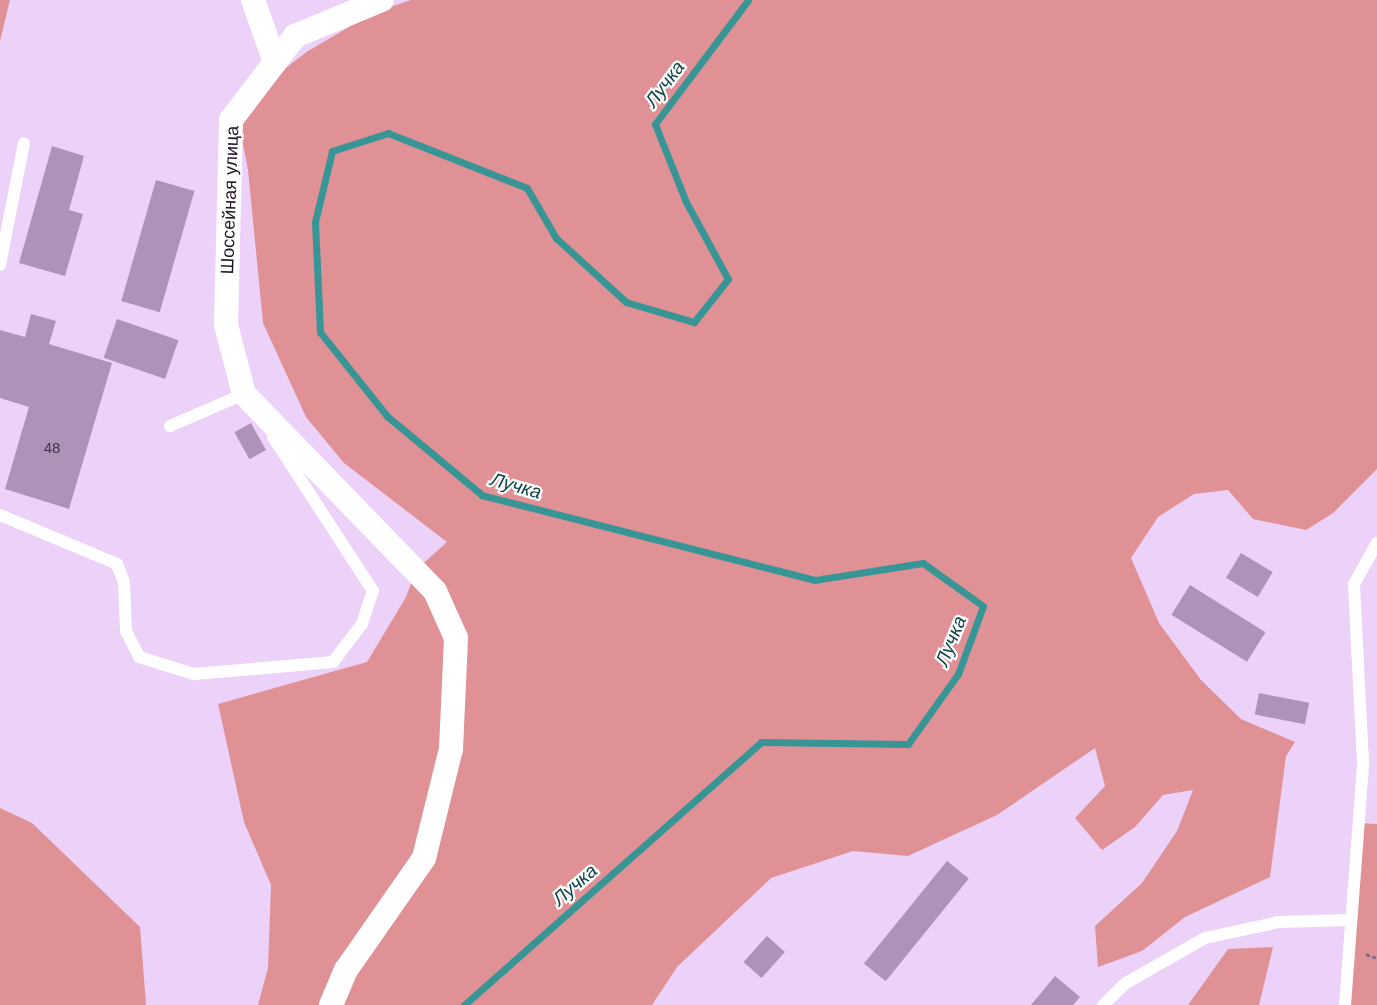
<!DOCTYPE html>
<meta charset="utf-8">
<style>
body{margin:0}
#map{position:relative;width:1377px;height:1005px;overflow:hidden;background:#ecd2f8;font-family:Arial,sans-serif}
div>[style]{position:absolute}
.green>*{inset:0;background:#e09196}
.stream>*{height:7px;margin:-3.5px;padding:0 3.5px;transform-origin:3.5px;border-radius:3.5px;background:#389595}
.building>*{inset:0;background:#ac93b7;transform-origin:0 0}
.path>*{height:3px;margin-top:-1.5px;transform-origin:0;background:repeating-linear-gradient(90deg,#817089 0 4px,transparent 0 6.5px)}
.service>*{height:12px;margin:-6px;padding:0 6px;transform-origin:6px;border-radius:6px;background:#fff}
.minor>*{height:24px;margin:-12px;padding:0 12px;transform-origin:12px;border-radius:12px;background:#fff}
span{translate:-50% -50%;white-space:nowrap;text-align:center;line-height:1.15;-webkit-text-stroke:4.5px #fefefe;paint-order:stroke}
.number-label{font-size:15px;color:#423447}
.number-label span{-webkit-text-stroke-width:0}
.street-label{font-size:18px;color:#1e1422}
.water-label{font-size:19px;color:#0e4546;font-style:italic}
</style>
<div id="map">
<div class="green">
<div style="clip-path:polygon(0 0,10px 0,0 41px)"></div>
<div style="clip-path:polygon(411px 0,1377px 0,1377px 469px,1333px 513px,1306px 530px,1253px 519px,1228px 490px,1194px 494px,1158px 517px,1131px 558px,1159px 623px,1201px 680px,1241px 719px,1295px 742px,1286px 756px,1270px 877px,1185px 917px,1142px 951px,1098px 967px,1095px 926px,1142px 883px,1177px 831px,1193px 790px,1163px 795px,1135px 827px,1102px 850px,1075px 818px,1105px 786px,1095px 748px,997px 815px,908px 856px,853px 851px,771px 878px,677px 967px,652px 1005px,258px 1005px,268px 968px,271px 885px,244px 822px,218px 704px,367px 662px,406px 597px,416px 570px,447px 542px,344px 463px,306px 417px,263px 323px,248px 170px,239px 124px,257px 90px,308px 51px,373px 13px)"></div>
<div style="clip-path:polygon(0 808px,32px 823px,140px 927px,146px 1005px,0 1005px)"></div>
<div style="clip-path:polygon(1359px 823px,1377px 824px,1377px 1005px,1346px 1005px)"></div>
<div style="clip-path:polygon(1273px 947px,1259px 1005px,1188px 1005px,1228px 949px)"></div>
</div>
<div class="stream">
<div style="left:464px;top:1005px;width:397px;rotate:-41.5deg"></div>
<div style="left:761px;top:742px;width:147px;rotate:0.8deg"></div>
<div style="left:908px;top:744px;width:86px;rotate:-54.5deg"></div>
<div style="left:958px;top:674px;width:72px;rotate:-69.8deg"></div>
<div style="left:983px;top:606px;width:74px;rotate:-144.4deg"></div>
<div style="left:923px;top:563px;width:109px;rotate:171.1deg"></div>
<div style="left:815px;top:580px;width:344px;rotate:-165.7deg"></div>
<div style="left:482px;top:495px;width:124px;rotate:-140.3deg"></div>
<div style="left:387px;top:416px;width:107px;rotate:-128.6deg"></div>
<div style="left:320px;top:332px;width:110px;rotate:-92.6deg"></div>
<div style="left:315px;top:222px;width:73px;rotate:-76.5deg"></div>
<div style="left:332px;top:151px;width:59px;rotate:-17.8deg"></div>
<div style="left:388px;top:133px;width:149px;rotate:21.6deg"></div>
<div style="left:527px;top:188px;width:58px;rotate:59.9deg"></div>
<div style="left:556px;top:238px;width:95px;rotate:42.4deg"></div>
<div style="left:626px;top:302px;width:71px;rotate:16.4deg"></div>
<div style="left:694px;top:322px;width:55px;rotate:-51.7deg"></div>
<div style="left:728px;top:279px;width:88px;rotate:-118.6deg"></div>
<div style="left:686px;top:202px;width:84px;rotate:-111.7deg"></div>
<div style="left:655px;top:124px;width:155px;rotate:-53.1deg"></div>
</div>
<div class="building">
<div style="clip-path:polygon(52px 146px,84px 156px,69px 210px,83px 214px,65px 276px,19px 263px)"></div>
<div style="left:156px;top:180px;width:40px;height:126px;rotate:16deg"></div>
<div style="clip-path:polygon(31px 314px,56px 321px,49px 344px,112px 363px,69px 509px,5px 489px,29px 407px,0 398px,0 330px,25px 337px)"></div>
<div style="left:117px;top:319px;width:65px;height:41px;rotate:19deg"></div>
<div style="left:251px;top:423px;width:31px;height:19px;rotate:61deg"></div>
<div style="left:1241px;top:553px;width:37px;height:29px;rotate:31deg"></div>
<div style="left:1190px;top:585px;width:89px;height:35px;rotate:32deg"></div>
<div style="left:1259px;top:693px;width:51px;height:22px;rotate:11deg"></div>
<div style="left:947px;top:861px;width:28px;height:132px;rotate:39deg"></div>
<div style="left:767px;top:936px;width:24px;height:35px;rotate:42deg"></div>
<div style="clip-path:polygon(1055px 976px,1080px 997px,1073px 1005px,1031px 1005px)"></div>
</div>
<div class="path">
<div style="left:1366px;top:954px;width:12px;rotate:20deg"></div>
</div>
<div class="service">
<div style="left:0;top:265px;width:124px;rotate:-78.9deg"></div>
<div style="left:170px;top:426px;width:81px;rotate:-23.4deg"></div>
<div style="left:0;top:515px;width:127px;rotate:22.7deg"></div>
<div style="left:117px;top:564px;width:19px;rotate:69deg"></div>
<div style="left:124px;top:582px;width:49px;rotate:87.7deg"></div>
<div style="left:126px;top:631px;width:29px;rotate:63deg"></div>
<div style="left:139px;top:657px;width:58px;rotate:17.2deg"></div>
<div style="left:194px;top:674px;width:140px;rotate:-4.9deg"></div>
<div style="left:333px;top:662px;width:48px;rotate:-52.7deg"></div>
<div style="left:362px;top:624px;width:35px;rotate:-72deg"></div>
<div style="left:373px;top:591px;width:184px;rotate:-123deg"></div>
<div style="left:1103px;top:1005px;width:32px;rotate:-44deg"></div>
<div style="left:1126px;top:983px;width:91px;rotate:-29.7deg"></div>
<div style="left:1205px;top:938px;width:76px;rotate:-12.2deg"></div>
<div style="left:1279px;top:922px;width:70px;rotate:-1.6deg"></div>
<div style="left:1345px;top:1005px;width:243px;rotate:-85.7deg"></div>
<div style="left:1363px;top:763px;width:179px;rotate:-92.9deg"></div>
<div style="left:1354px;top:584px;width:47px;rotate:-60.7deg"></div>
</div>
<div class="minor">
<div style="left:253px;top:0;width:66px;rotate:70.5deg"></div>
<div style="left:331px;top:1005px;width:38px;rotate:-67deg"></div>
<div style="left:346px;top:970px;width:136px;rotate:-55.1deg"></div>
<div style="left:424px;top:858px;width:112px;rotate:-76.1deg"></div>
<div style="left:451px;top:749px;width:111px;rotate:-87.4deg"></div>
<div style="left:456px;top:638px;width:51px;rotate:-114.1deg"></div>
<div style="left:435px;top:591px;width:274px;rotate:-134.1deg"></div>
<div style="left:244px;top:394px;width:71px;rotate:-104.6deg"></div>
<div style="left:226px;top:325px;width:205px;rotate:-88.6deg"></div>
<div style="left:231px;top:120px;width:106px;rotate:-52.7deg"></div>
<div style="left:295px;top:36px;width:94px;rotate:-22.5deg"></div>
</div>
<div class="number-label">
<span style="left:52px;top:448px">48</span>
</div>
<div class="street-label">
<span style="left:230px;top:200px;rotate:-88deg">Шоссейная улица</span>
</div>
<div class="water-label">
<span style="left:665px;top:84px;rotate:-53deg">Лучка</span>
<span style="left:516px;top:486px;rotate:16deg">Лучка</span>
<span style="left:951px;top:641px;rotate:-68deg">Лучка</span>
<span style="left:575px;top:885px;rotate:-41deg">Лучка</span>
</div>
</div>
